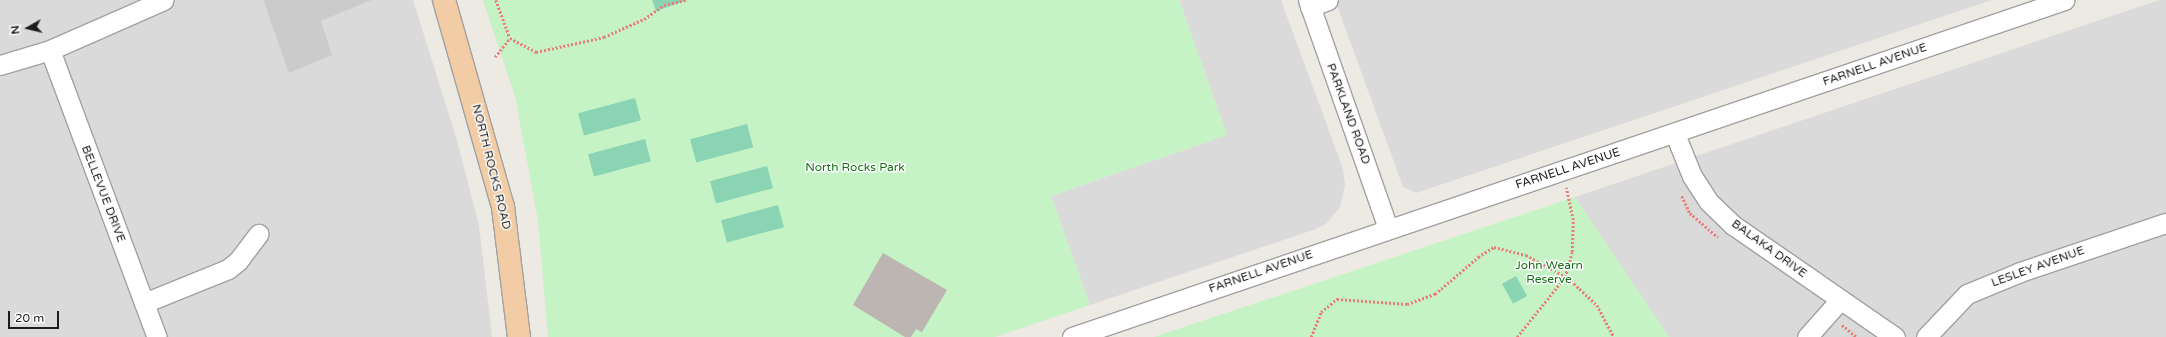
<!DOCTYPE html>
<style>
body{margin:0}
#map{position:relative;width:2166px;height:337px;overflow:hidden;background:#edeae4;font-family:"Varela Round",sans-serif}
div>[style]{position:absolute}
.residential>*{inset:0;background:#dbdada}
.religious>*{inset:0;background:#cbcbcb}
.park>*{inset:0;background:#c5f3c6}
.pitch>*{inset:0;background:#8ad4b3;transform-origin:0 0}
.building>*{inset:0;background:#bdb5b1}
.path>*{height:2.5px;margin-top:-1.25px;transform-origin:0;background:repeating-linear-gradient(90deg,#eb7c77 0 2px,transparent 0 4px)}
.roads{filter:drop-shadow(1px 0 #a1a1a1) drop-shadow(-1px 0 #a1a1a1) drop-shadow(0 1px #a1a1a1) drop-shadow(0 -1px #a1a1a1)}
.minor>*{height:19px;margin:-9.5px;padding:0 9.5px;transform-origin:9.5px;border-radius:9.5px;background:#fff}
.major>*{height:22px;margin:-11px;padding:0 11px;transform-origin:11px;border-radius:11px;background:#f2cca4}
span{translate:-50% -50%;white-space:nowrap;text-align:center;line-height:1.15;-webkit-text-stroke:3px #fff;paint-order:stroke}
.street-label{font-size:12px;color:#1d1d1d}
.park-label{font-size:12px;color:#177019}
.north{position:absolute;left:8px;top:8px;width:40px;height:40px;-webkit-text-stroke:3px #fff;paint-order:stroke;rotate:262deg;font-size:11px;font-weight:700;line-height:16px;text-align:center;color:#1d1d1d}
.north::after{content:'';display:block;margin:auto;width:14px;height:18px;background:#1d1d1d;clip-path:polygon(50% 0,100% 100%,50% 72%,0 100%)}
.scale{position:absolute;left:8px;top:311px;width:51px;height:18px;box-sizing:border-box;border:2px solid #1d1d1d;border-top:0;padding-left:5px;font-size:12px;line-height:14px;white-space:nowrap;color:#1d1d1d;-webkit-text-stroke:3px #fff;paint-order:stroke}
</style>
<div id="map">
<div class="residential">
<div style="clip-path:polygon(0 0,263px 0,289px 72px,321px 21px,372px 0,413px 0,456px 137px,479px 225px,492px 337px,0 337px)"></div>
<div style="clip-path:polygon(1179px 0,1281px 0,1343px 169px,1345px 185px,1340px 207px,1326px 224px,1313px 230px,1090px 305px,1051px 196px,1227px 135px)"></div>
<div style="clip-path:polygon(1335px 0,1992px 0,1416px 193px,1403px 187px)"></div>
<div style="clip-path:polygon(2159px 0,2166px 0,2166px 337px,1669px 337px,1575px 197px)"></div>
</div>
<div class="religious">
<div style="clip-path:polygon(263px 0,372px 0,321px 21px,332px 55px,289px 73px)"></div>
</div>
<div class="park">
<div style="clip-path:polygon(483px 0,1179px 0,1227px 135px,1051px 196px,1090px 305px,995px 337px,548px 337px,538px 221px,515px 96px)"></div>
<div style="clip-path:polygon(1575px 197px,1669px 337px,1154px 337px)"></div>
</div>
<div class="pitch">
<div style="clip-path:polygon(652px 0,688px 0,656px 11px)"></div>
<div style="left:635px;top:98px;width:23px;height:59px;rotate:75deg"></div>
<div style="left:747px;top:124px;width:24px;height:59px;rotate:75deg"></div>
<div style="left:645px;top:139px;width:23px;height:59px;rotate:75deg"></div>
<div style="left:767px;top:166px;width:23px;height:59px;rotate:75deg"></div>
<div style="left:778px;top:205px;width:23px;height:59px;rotate:75deg"></div>
<div style="left:1516px;top:276px;width:23px;height:16px;rotate:61deg"></div>
</div>
<div class="building">
<div style="clip-path:polygon(883px 253px,947px 290px,922px 332px,916px 329px,911px 337px,905px 337px,853px 305px)"></div>
</div>
<div class="path">
<div style="left:496px;top:0;width:40px;rotate:69.8deg"></div>
<div style="left:510px;top:38px;width:30px;rotate:28deg"></div>
<div style="left:536px;top:52px;width:70px;rotate:-12.4deg"></div>
<div style="left:604px;top:37px;width:44px;rotate:-24.2deg"></div>
<div style="left:644px;top:19px;width:24px;rotate:-35deg"></div>
<div style="left:664px;top:5px;width:23px;rotate:-13deg"></div>
<div style="left:495px;top:57px;width:24px;rotate:-52deg"></div>
<div style="left:1682px;top:196px;width:19px;rotate:65deg"></div>
<div style="left:1690px;top:213px;width:37px;rotate:41deg"></div>
<div style="left:1842px;top:325px;width:19px;rotate:39deg"></div>
<div style="left:1311px;top:337px;width:27px;rotate:-68deg"></div>
<div style="left:1321px;top:312px;width:21px;rotate:-39deg"></div>
<div style="left:1337px;top:299px;width:70px;rotate:4.1deg"></div>
<div style="left:1407px;top:304px;width:30px;rotate:-20deg"></div>
<div style="left:1435px;top:294px;width:57px;rotate:-40.7deg"></div>
<div style="left:1478px;top:257px;width:19px;rotate:-32deg"></div>
<div style="left:1494px;top:247px;width:33px;rotate:14deg"></div>
<div style="left:1526px;top:255px;width:48px;rotate:28.7deg"></div>
<div style="left:1568px;top:278px;width:40px;rotate:43deg"></div>
<div style="left:1597px;top:305px;width:36px;rotate:62deg"></div>
<div style="left:1517px;top:337px;width:77px;rotate:-51.3deg"></div>
<div style="left:1565px;top:277px;width:26px;rotate:-74deg"></div>
<div style="left:1572px;top:252px;width:32px;rotate:-88deg"></div>
<div style="left:1573px;top:220px;width:33px;rotate:-102deg"></div>
</div>
<div class="roads">
<div class="minor">
<div style="left:1308px;top:0;width:242px;rotate:70.7deg"></div>
<div style="left:1310px;top:7px;width:19px;rotate:-21deg"></div>
<div style="left:50px;top:50px;width:306px;rotate:69.6deg"></div>
<div style="left:0;top:65px;width:52px;rotate:-16.7deg"></div>
<div style="left:50px;top:50px;width:124px;rotate:-23.7deg"></div>
<div style="left:1675px;top:134px;width:45px;rotate:68deg"></div>
<div style="left:1692px;top:176px;width:30px;rotate:57deg"></div>
<div style="left:1708px;top:201px;width:35px;rotate:44deg"></div>
<div style="left:1733px;top:225px;width:197px;rotate:34.7deg"></div>
<div style="left:144px;top:303px;width:91px;rotate:-22deg"></div>
<div style="left:228px;top:269px;width:13px;rotate:-39deg"></div>
<div style="left:238px;top:261px;width:34px;rotate:-53deg"></div>
<div style="left:1072px;top:337px;width:1048px;rotate:-18.76deg"></div>
<div style="left:1807px;top:337px;width:50px;rotate:-48.3deg"></div>
<div style="left:1926px;top:337px;width:59px;rotate:-46.4deg"></div>
<div style="left:1967px;top:294px;width:57px;rotate:-22.5deg"></div>
<div style="left:2020px;top:272px;width:154px;rotate:-18.6deg"></div>
</div>
<div class="major">
<div style="left:444px;top:0;width:215px;rotate:74.1deg"></div>
<div style="left:503px;top:207px;width:131px;rotate:83deg"></div>
</div>
</div>
<div class="street-label">
<span style="left:1875px;top:65px;rotate:-19deg">FARNELL AVENUE</span>
<span style="left:1348px;top:114px;rotate:70deg">PARKLAND ROAD</span>
<span style="left:491px;top:167px;rotate:76deg">NORTH ROCKS ROAD</span>
<span style="left:1568px;top:169px;rotate:-18deg">FARNELL AVENUE</span>
<span style="left:103px;top:194px;rotate:69deg">BELLEVUE DRIVE</span>
<span style="left:1769px;top:249px;rotate:36deg">BALAKA DRIVE</span>
<span style="left:2038px;top:267px;rotate:-20deg">LESLEY AVENUE</span>
<span style="left:1261px;top:272px;rotate:-19deg">FARNELL AVENUE</span>
</div>
<div class="park-label">
<span style="left:855px;top:168px">North Rocks Park</span>
<span style="left:1549px;top:273px">John Wearn<br>Reserve</span>
</div>
<div class="north">N</div>
<div class="scale">20 m</div>
</div>
